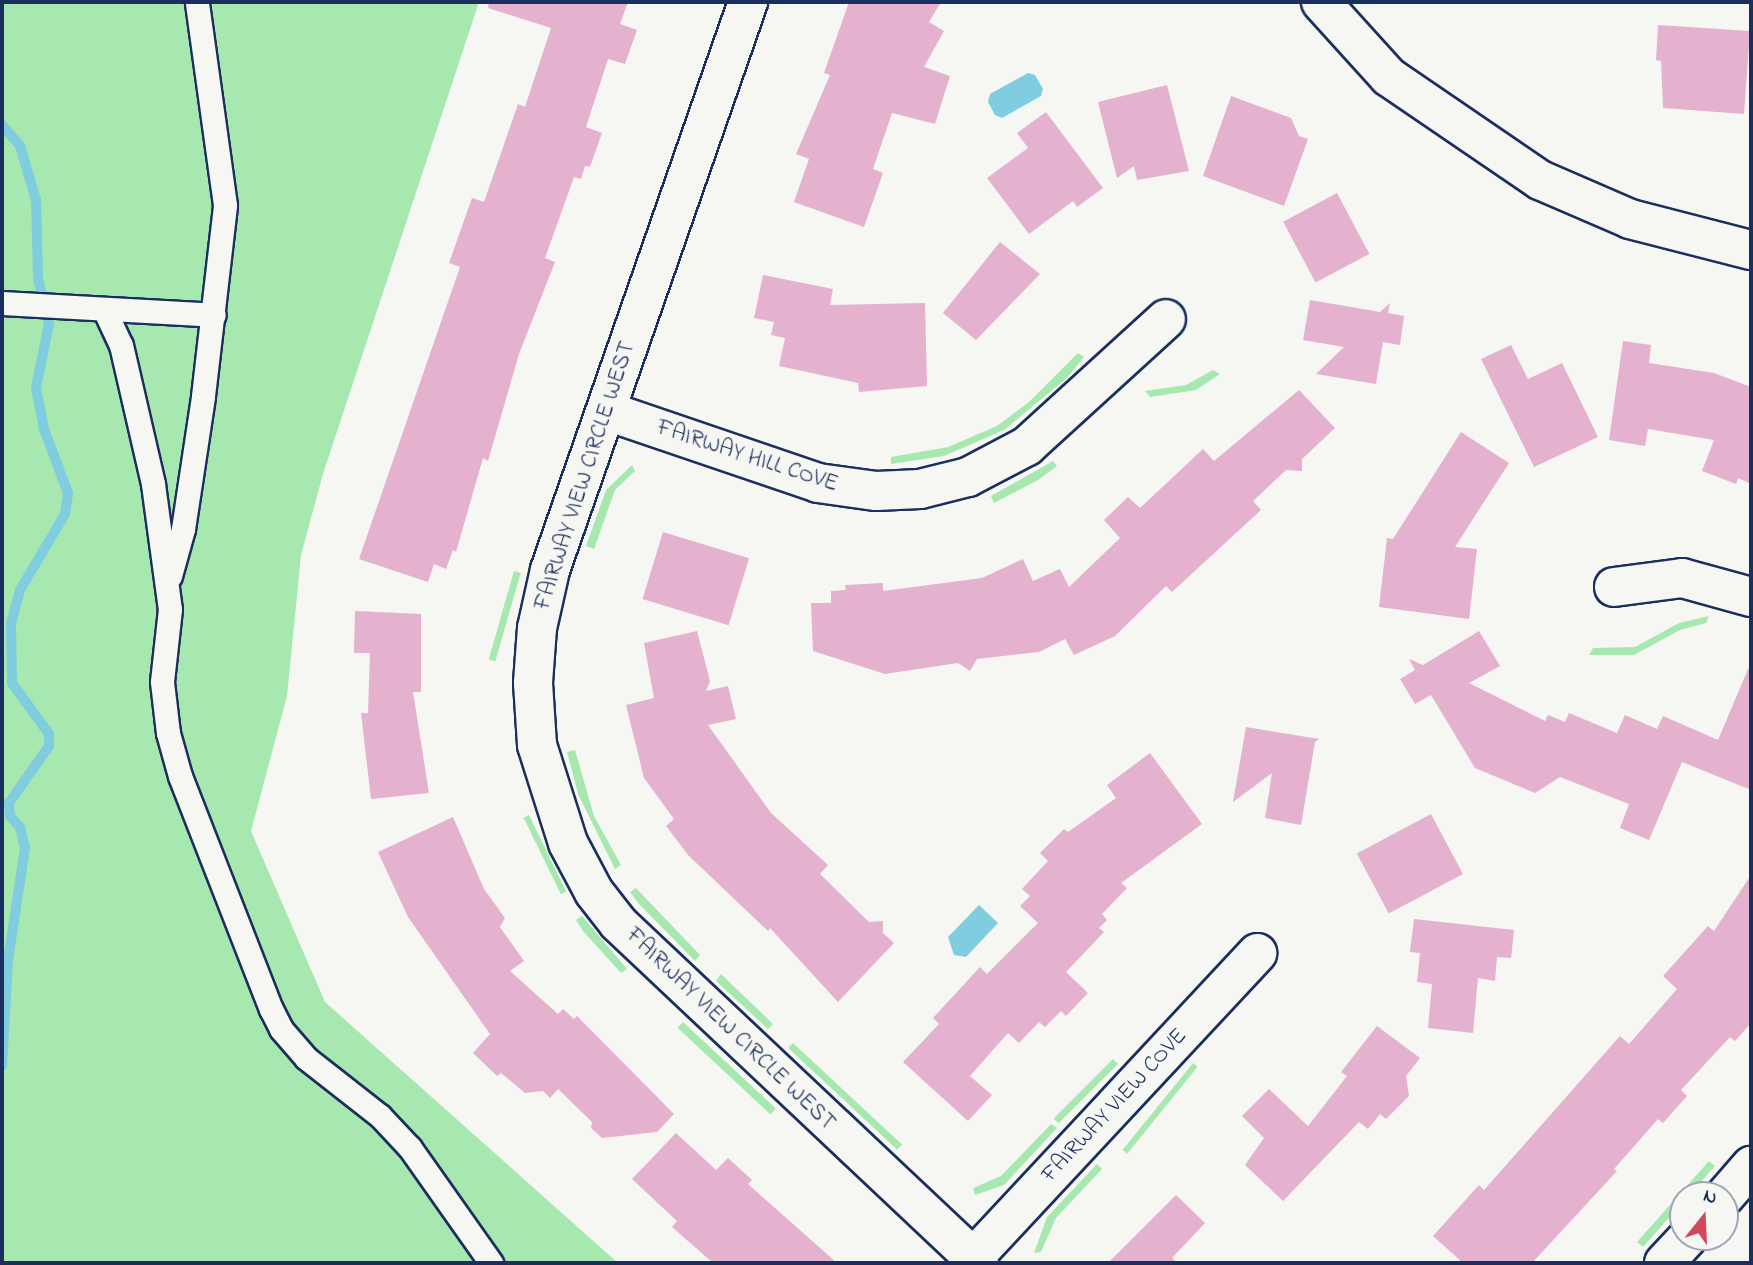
<!DOCTYPE html>
<style>
body{margin:0}
#map{position:relative;width:1753px;height:1265px;overflow:hidden;background:#f6f6f2;font-family:"Indie Flower",sans-serif}
div>[style]{position:absolute}
.green>*{inset:0;background:#a7e8b1;transform-origin:0 0}
.water>*{inset:0;background:#7fcdde}
.stream>*{height:10px;margin:-5px;padding:0 5px;transform-origin:5px;border-radius:5px;background:#7fcdde}
.building>*{inset:0;background:#e4b1ce;transform-origin:0 0}
.roads{filter:drop-shadow(2px 0 #1b2f5e) drop-shadow(-2px 0 #1b2f5e) drop-shadow(0 2px #1b2f5e) drop-shadow(0 -2px #1b2f5e)}
.lane>*{height:23px;margin:-11.5px;padding:0 11.5px;transform-origin:11.5px;border-radius:11.5px;background:#f6f6f2}
.street>*{height:38px;margin:-19px;padding:0 19px;transform-origin:19px;border-radius:19px;background:#f6f6f2}
span{translate:-50% -50%;white-space:nowrap;text-align:center;line-height:1.15;-webkit-text-stroke:6px #f6f6f2;paint-order:stroke}
.street-label{font-size:23px;color:#1b2f5e}
.frame{position:absolute;inset:0;border:4px solid #1b2f5e;pointer-events:none}
.north{position:absolute;left:1669px;top:1181px;width:70px;height:70px;box-sizing:border-box;background:#f6f6f2;border:2px solid #9ea6b7;border-radius:50%;rotate:18deg;font-size:19px;font-weight:700;line-height:28px;text-align:center;color:#1b2f5e}
.north::after{content:'';display:block;margin:auto;width:24px;height:32px;background:#d1495b;clip-path:polygon(50% 0,100% 100%,50% 72%,0 100%)}
</style>
<div id="map">
<div class="green">
<div style="clip-path:polygon(2px 2px,479px 2px,323px 474px,301px 555px,287px 696px,251px 831px,325px 1002px,618px 1263px,2px 1263px)"></div>
<div style="clip-path:polygon(1078px 353px,1084px 357px,1067px 378px,1004px 430px,944px 456px,891px 464px,891px 457px,948px 447px,997px 426px,1029px 402px)"></div>
<div style="clip-path:polygon(1213px 370px,1220px 374px,1196px 390px,1150px 397px,1145px 391px,1186px 385px)"></div>
<div style="clip-path:polygon(1053px 461px,1057px 466px,1038px 480px,994px 503px,991px 496px)"></div>
<div style="clip-path:polygon(632px 465px,635px 471px,615px 490px,594px 549px,586px 546px,606px 490px)"></div>
<div style="left:514px;top:571px;width:7px;height:92px;rotate:16deg"></div>
<div style="clip-path:polygon(1709px 616px,1706px 623px,1680px 630px,1634px 655px,1589px 655px,1593px 648px,1635px 647px,1679px 623px)"></div>
<div style="clip-path:polygon(575px 750px,594px 816px,621px 865px,615px 869px,578px 794px,567px 752px)"></div>
<div style="left:529px;top:815px;width:85px;height:6px;rotate:64deg"></div>
<div style="clip-path:polygon(636px 888px,700px 955px,695px 961px,640px 905px,630px 892px)"></div>
<div style="clip-path:polygon(582px 916px,627px 969px,621px 973px,583px 931px,576px 920px)"></div>
<div style="clip-path:polygon(721px 974px,773px 1024px,768px 1029px,716px 981px)"></div>
<div style="left:683px;top:1022px;width:127px;height:8px;rotate:43deg"></div>
<div style="left:793px;top:1043px;width:149px;height:7px;rotate:43deg"></div>
<div style="left:1113px;top:1059px;width:7px;height:84px;rotate:45deg"></div>
<div style="left:1193px;top:1063px;width:6px;height:112px;rotate:39deg"></div>
<div style="clip-path:polygon(1051px 1124px,1057px 1128px,1004px 1185px,975px 1195px,973px 1188px,1001px 1176px)"></div>
<div style="clip-path:polygon(1709px 1161px,1715px 1166px,1689px 1195px,1683px 1195px,1683px 1202px,1643px 1247px,1637px 1242px)"></div>
<div style="clip-path:polygon(1097px 1164px,1102px 1169px,1056px 1218px,1041px 1252px,1034px 1253px,1047px 1217px)"></div>
</div>
<div class="water">
<div style="clip-path:polygon(1028px 73px,1035px 75px,1043px 89px,1041px 96px,1002px 118px,995px 115px,988px 102px,990px 94px)"></div>
<div style="clip-path:polygon(979px 905px,998px 923px,966px 957px,954px 955px,948px 937px)"></div>
</div>
<div class="stream">
<div style="left:2px;top:125px;width:28px;rotate:49deg"></div>
<div style="left:20px;top:146px;width:56px;rotate:73.5deg"></div>
<div style="left:36px;top:200px;width:78px;rotate:88.5deg"></div>
<div style="left:38px;top:278px;width:47px;rotate:76.6deg"></div>
<div style="left:49px;top:324px;width:65px;rotate:101.5deg"></div>
<div style="left:36px;top:388px;width:42px;rotate:79deg"></div>
<div style="left:44px;top:429px;width:68px;rotate:69.4deg"></div>
<div style="left:68px;top:493px;width:21px;rotate:98deg"></div>
<div style="left:65px;top:514px;width:88px;rotate:120.6deg"></div>
<div style="left:20px;top:590px;width:35px;rotate:105deg"></div>
<div style="left:11px;top:624px;width:59px;rotate:89deg"></div>
<div style="left:12px;top:683px;width:63px;rotate:54deg"></div>
<div style="left:49px;top:734px;width:12px;rotate:90deg"></div>
<div style="left:49px;top:746px;width:70px;rotate:125.1deg"></div>
<div style="left:9px;top:803px;width:13px;rotate:86deg"></div>
<div style="left:10px;top:816px;width:15px;rotate:48deg"></div>
<div style="left:20px;top:827px;width:22px;rotate:77deg"></div>
<div style="left:25px;top:848px;width:113px;rotate:98.6deg"></div>
<div style="left:8px;top:960px;width:106px;rotate:93.2deg"></div>
</div>
<div class="building">
<div style="clip-path:polygon(489px 2px,628px 2px,620px 24px,637px 30px,625px 64px,608px 59px,586px 127px,602px 133px,590px 167px,585px 166px,581px 179px,574px 177px,545px 258px,555px 262px,519px 354px,488px 461px,483px 458px,456px 552px,453px 550px,446px 569px,434px 564px,428px 582px,359px 559px,460px 267px,449px 263px,472px 198px,484px 202px,518px 104px,525px 107px,551px 28px,488px 8px)"></div>
<div style="clip-path:polygon(849px 2px,941px 2px,929px 22px,944px 31px,924px 67px,950px 76px,935px 124px,892px 113px,873px 169px,883px 173px,864px 227px,794px 202px,809px 159px,796px 154px,830px 75px,824px 73px)"></div>
<div style="clip-path:polygon(1658px 25px,1750px 31px,1744px 114px,1663px 108px,1661px 61px,1656px 60px)"></div>
<div style="clip-path:polygon(1167px 85px,1189px 171px,1137px 180px,1134px 166px,1117px 178px,1098px 102px)"></div>
<div style="clip-path:polygon(1231px 96px,1291px 118px,1299px 136px,1308px 139px,1284px 206px,1203px 176px)"></div>
<div style="clip-path:polygon(1046px 112px,1103px 188px,1077px 207px,1073px 201px,1029px 234px,987px 178px,1028px 148px,1017px 133px)"></div>
<div style="left:1337px;top:193px;width:69px;height:61px;rotate:62deg"></div>
<div style="clip-path:polygon(1000px 242px,1040px 274px,976px 340px,943px 313px)"></div>
<div style="clip-path:polygon(763px 275px,833px 289px,830px 305px,925px 303px,927px 386px,859px 392px,858px 383px,779px 366px,785px 338px,771px 335px,774px 322px,754px 318px)"></div>
<div style="clip-path:polygon(1310px 300px,1380px 312px,1390px 303px,1388px 313px,1404px 316px,1400px 345px,1383px 342px,1376px 384px,1316px 374px,1344px 347px,1303px 340px)"></div>
<div style="clip-path:polygon(1623px 341px,1651px 345px,1649px 363px,1714px 373px,1751px 387px,1751px 484px,1738px 478px,1736px 484px,1702px 471px,1714px 440px,1648px 429px,1645px 446px,1609px 440px)"></div>
<div style="clip-path:polygon(1511px 345px,1528px 379px,1562px 363px,1598px 437px,1534px 467px,1481px 359px)"></div>
<div style="clip-path:polygon(1299px 390px,1335px 428px,1302px 459px,1302px 471px,1286px 470px,1253px 501px,1261px 510px,1172px 592px,1166px 586px,1115px 636px,1074px 655px,1065px 639px,1039px 652px,977px 659px,970px 671px,958px 663px,885px 674px,813px 651px,811px 603px,831px 603px,831px 591px,846px 590px,845px 585px,883px 583px,883px 591px,982px 578px,1023px 559px,1033px 581px,1060px 569px,1069px 587px,1120px 538px,1104px 520px,1128px 497px,1140px 508px,1203px 449px,1214px 461px)"></div>
<div style="clip-path:polygon(1461px 432px,1509px 463px,1455px 547px,1477px 549px,1469px 619px,1379px 607px,1387px 538px,1393px 539px)"></div>
<div style="left:663px;top:532px;width:90px;height:70px;rotate:17deg"></div>
<div style="clip-path:polygon(355px 611px,421px 614px,421px 692px,413px 692px,429px 793px,371px 799px,361px 713px,368px 713px,370px 653px,354px 653px)"></div>
<div style="clip-path:polygon(697px 631px,710px 681px,706px 691px,728px 686px,736px 719px,708px 725px,771px 813px,828px 865px,820px 874px,869px 922px,883px 921px,883px 933px,894px 943px,838px 1002px,770px 928px,768px 931px,689px 856px,666px 826px,674px 819px,644px 778px,626px 705px,654px 698px,644px 643px)"></div>
<div style="clip-path:polygon(1479px 631px,1500px 666px,1469px 683px,1545px 721px,1548px 715px,1565px 722px,1569px 713px,1617px 733px,1625px 715px,1657px 729px,1663px 716px,1718px 740px,1751px 662px,1751px 790px,1682px 762px,1649px 840px,1620px 828px,1629px 804px,1560px 777px,1535px 793px,1475px 768px,1431px 695px,1415px 704px,1400px 679px,1415px 670px,1409px 659px,1423px 665px)"></div>
<div style="clip-path:polygon(1246px 727px,1319px 739px,1315px 742px,1301px 825px,1265px 818px,1272px 773px,1233px 802px)"></div>
<div style="clip-path:polygon(1150px 753px,1202px 824px,1121px 883px,1127px 888px,1102px 914px,1107px 920px,1099px 928px,1104px 932px,1066px 972px,1088px 993px,1066px 1016px,1061px 1011px,1045px 1027px,1039px 1022px,1019px 1043px,1008px 1033px,970px 1076px,992px 1095px,968px 1121px,903px 1062px,939px 1024px,933px 1018px,980px 967px,987px 974px,1038px 923px,1020px 906px,1030px 896px,1022px 889px,1048px 861px,1040px 853px,1064px 829px,1068px 832px,1116px 798px,1107px 785px)"></div>
<div style="left:1431px;top:814px;width:68px;height:84px;rotate:62deg"></div>
<div style="clip-path:polygon(453px 817px,484px 889px,505px 918px,500px 927px,524px 961px,510px 971px,558px 1014px,563px 1009px,574px 1019px,577px 1016px,674px 1114px,657px 1132px,602px 1138px,591px 1128px,592px 1122px,558px 1089px,550px 1098px,543px 1091px,525px 1093px,501px 1073px,497px 1076px,473px 1053px,490px 1034px,408px 917px,378px 852px)"></div>
<div style="clip-path:polygon(1751px 875px,1751px 1023px,1735px 1041px,1730px 1037px,1681px 1090px,1687px 1096px,1663px 1123px,1658px 1119px,1614px 1169px,1617px 1171px,1532px 1263px,1463px 1263px,1433px 1236px,1479px 1185px,1484px 1190px,1620px 1036px,1629px 1044px,1677px 989px,1663px 976px,1708px 926px,1714px 931px)"></div>
<div style="clip-path:polygon(1414px 919px,1514px 930px,1511px 958px,1497px 957px,1495px 981px,1478px 978px,1473px 1033px,1428px 1028px,1432px 984px,1417px 982px,1420px 953px,1410px 952px)"></div>
<div style="clip-path:polygon(1377px 1026px,1420px 1058px,1406px 1076px,1409px 1096px,1386px 1119px,1380px 1114px,1368px 1129px,1359px 1122px,1283px 1201px,1245px 1165px,1264px 1138px,1242px 1116px,1269px 1089px,1308px 1126px,1347px 1076px,1341px 1072px)"></div>
<div style="clip-path:polygon(676px 1133px,716px 1170px,728px 1158px,752px 1180px,748px 1184px,837px 1263px,713px 1263px,672px 1227px,677px 1221px,632px 1179px)"></div>
<div style="clip-path:polygon(1176px 1195px,1205px 1223px,1172px 1258px,1178px 1263px,1108px 1263px)"></div>
</div>
<div class="roads">
<div class="lane">
<div style="left:2px;top:303px;width:212px;rotate:3.2deg"></div>
<div style="left:104px;top:309px;width:40px;rotate:65deg"></div>
<div style="left:121px;top:345px;width:143px;rotate:77deg"></div>
<div style="left:153px;top:484px;width:126px;rotate:82.3deg"></div>
<div style="left:170px;top:609px;width:73px;rotate:96.3deg"></div>
<div style="left:162px;top:682px;width:51px;rotate:83.3deg"></div>
<div style="left:168px;top:733px;width:45px;rotate:74.4deg"></div>
<div style="left:180px;top:776px;width:250px;rotate:68.7deg"></div>
<div style="left:271px;top:1009px;width:22px;rotate:63deg"></div>
<div style="left:281px;top:1029px;width:38px;rotate:49deg"></div>
<div style="left:306px;top:1058px;width:94px;rotate:38.1deg"></div>
<div style="left:380px;top:1116px;width:44px;rotate:46.8deg"></div>
<div style="left:410px;top:1148px;width:141px;rotate:54.8deg"></div>
<div style="left:170px;top:576px;width:49px;rotate:-74.5deg"></div>
<div style="left:183px;top:529px;width:134px;rotate:-81.4deg"></div>
<div style="left:203px;top:396px;width:192px;rotate:-83.4deg"></div>
<div style="left:225px;top:205px;width:205px;rotate:-97.9deg"></div>
</div>
<div class="street">
<div style="left:748px;top:2px;width:602px;rotate:109.22deg"></div>
<div style="left:550px;top:570px;width:59px;rotate:102.6deg"></div>
<div style="left:537px;top:628px;width:55px;rotate:94.2deg"></div>
<div style="left:533px;top:683px;width:62px;rotate:86.3deg"></div>
<div style="left:537px;top:745px;width:103px;rotate:72.4deg"></div>
<div style="left:568px;top:843px;width:55px;rotate:62deg"></div>
<div style="left:594px;top:892px;width:39px;rotate:52deg"></div>
<div style="left:618px;top:923px;width:496px;rotate:43.3deg"></div>
<div style="left:1321px;top:2px;width:101px;rotate:47.8deg"></div>
<div style="left:1389px;top:77px;width:183px;rotate:34.3deg"></div>
<div style="left:1540px;top:180px;width:98px;rotate:23.4deg"></div>
<div style="left:1630px;top:219px;width:125px;rotate:14.4deg"></div>
<div style="left:607px;top:411px;width:223px;rotate:18.8deg"></div>
<div style="left:818px;top:483px;width:59px;rotate:7.9deg"></div>
<div style="left:876px;top:491px;width:44px;rotate:-2.6deg"></div>
<div style="left:920px;top:489px;width:49px;rotate:-14deg"></div>
<div style="left:968px;top:477px;width:67px;rotate:-27.7deg"></div>
<div style="left:1027px;top:446px;width:188px;rotate:-42.4deg"></div>
<div style="left:1614px;top:587px;width:69px;rotate:-7.5deg"></div>
<div style="left:1682px;top:578px;width:72px;rotate:15.4deg"></div>
<div style="left:1725px;top:1196px;width:40px;rotate:-49deg"></div>
<div style="left:973px;top:1258px;width:417px;rotate:-47deg"></div>
<div style="left:1664px;top:1263px;width:35px;rotate:-47deg"></div>
</div>
</div>
<div class="street-label">
<span style="left:747px;top:457px;rotate:18deg">FAIRWAY HILL COVE</span>
<span style="left:586px;top:476px;rotate:-72deg">FAIRWAY VIEW CIRCLE WEST</span>
<span style="left:730px;top:1030px;rotate:44deg">FAIRWAY VIEW CIRCLE WEST</span>
<span style="left:1115px;top:1106px;rotate:-47deg">FAIRWAY VIEW COVE</span>
</div>
<div class="frame"></div>
<div class="north">N</div>
</div>
